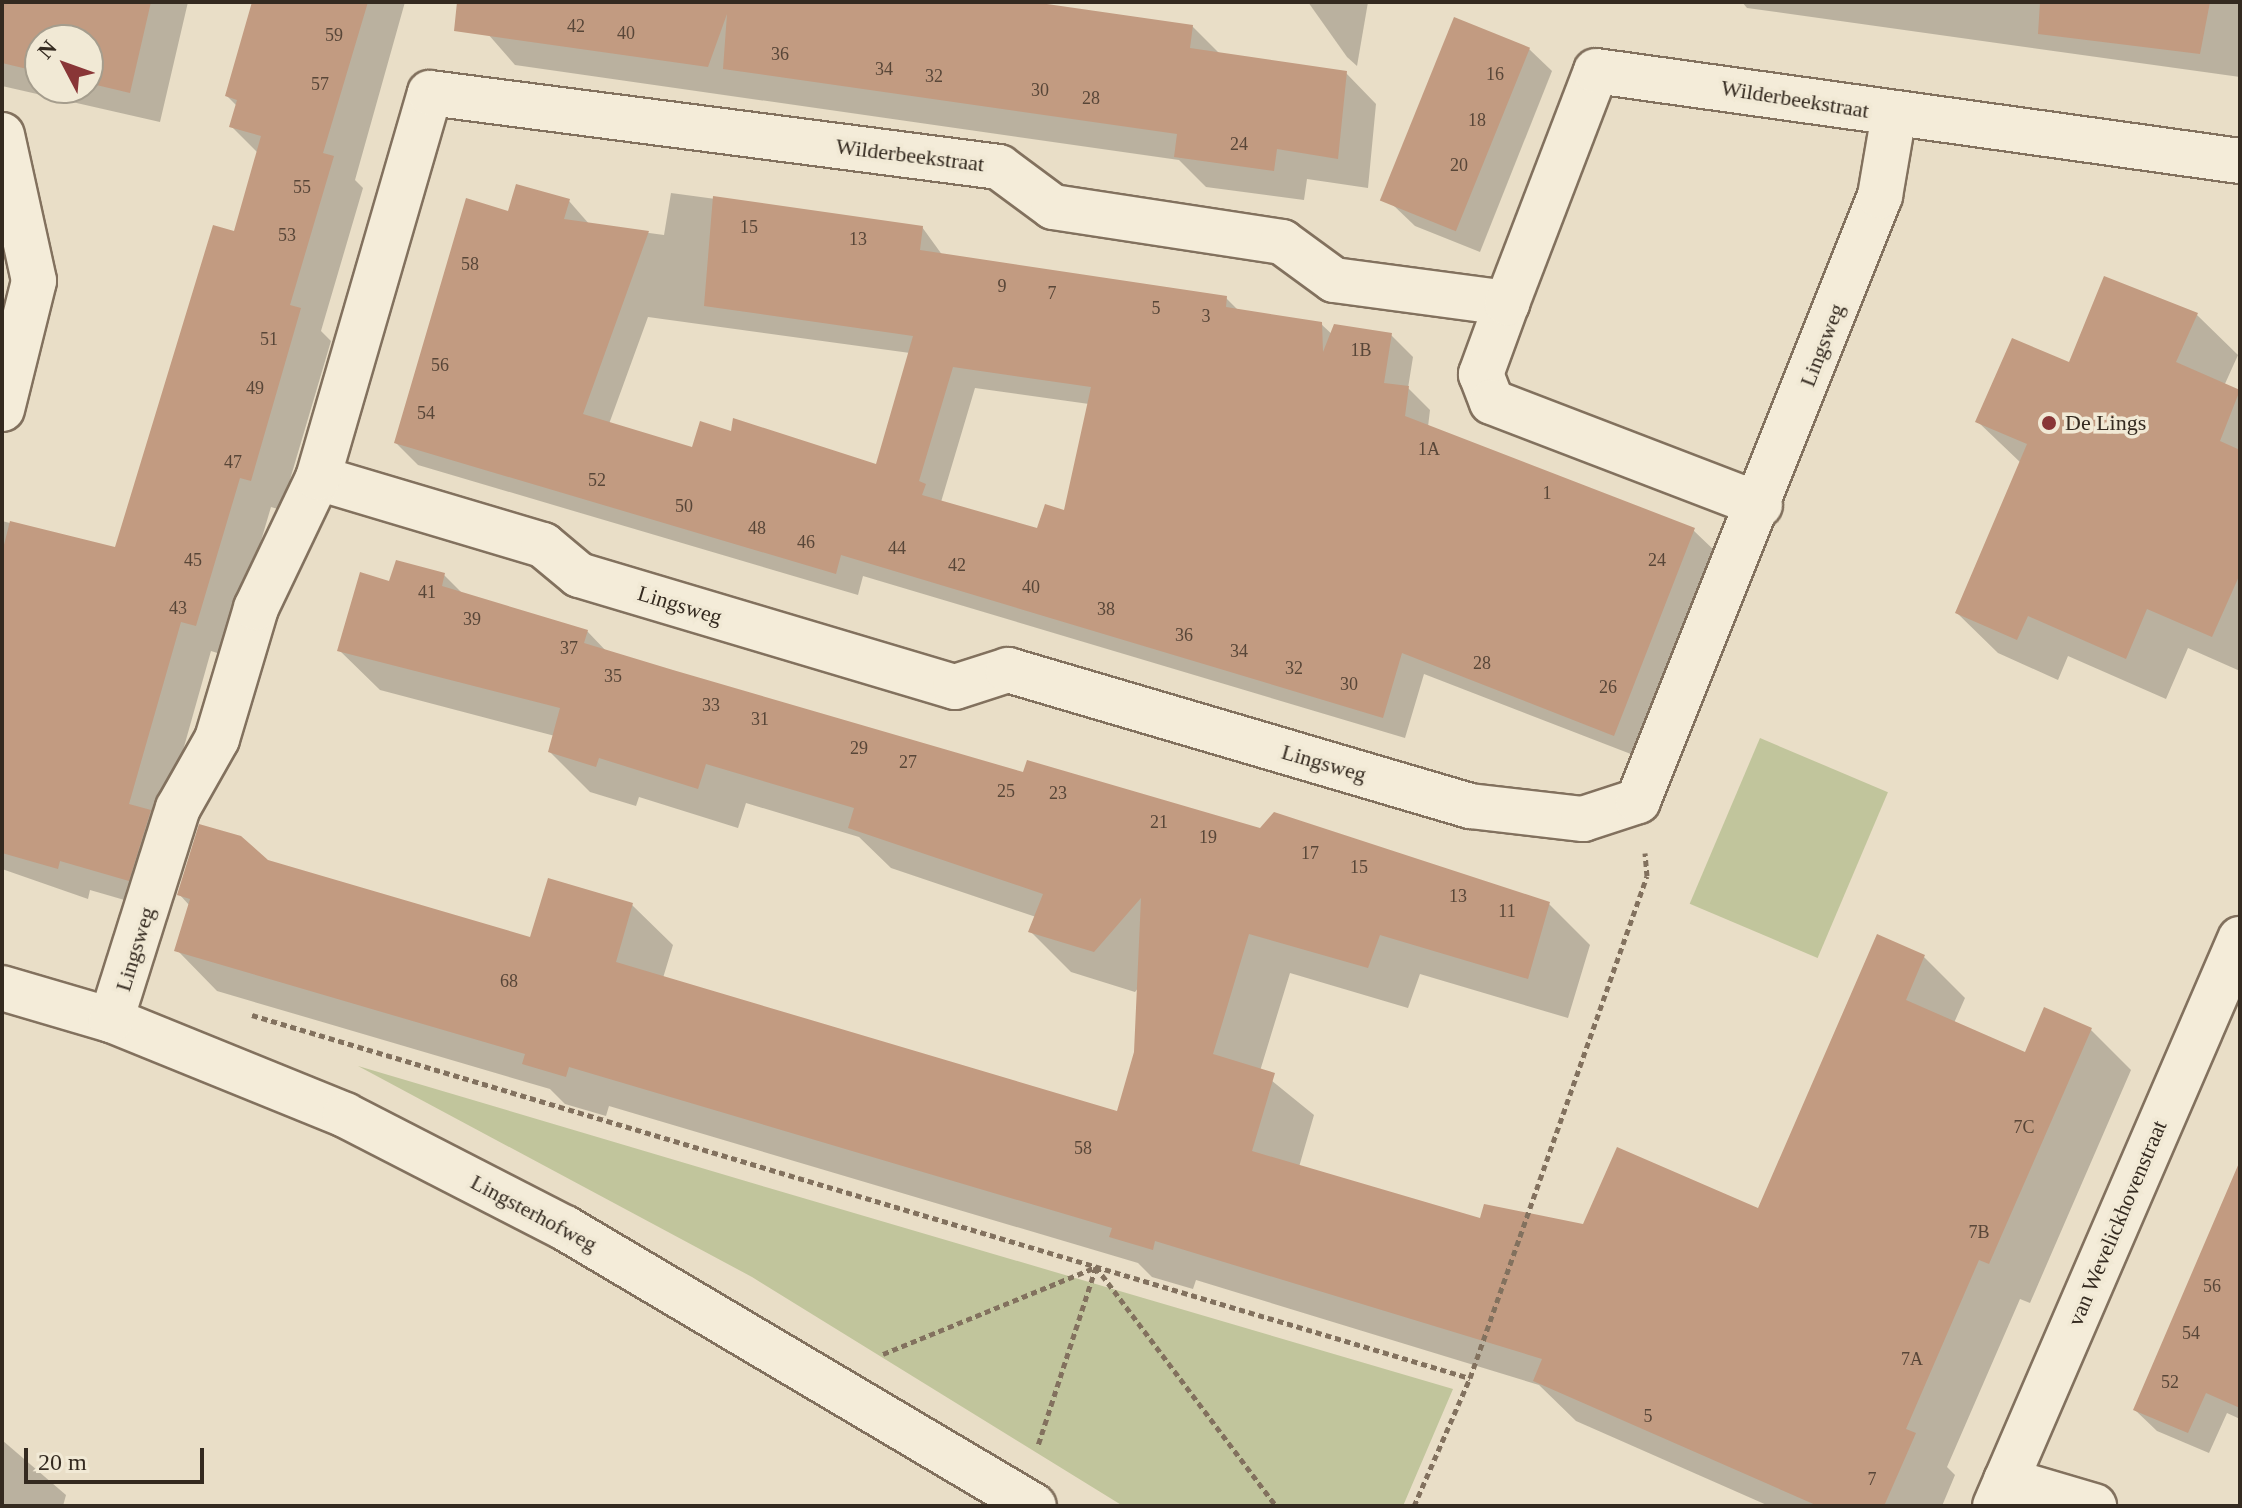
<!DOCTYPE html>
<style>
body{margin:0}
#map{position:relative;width:2242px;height:1508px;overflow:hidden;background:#e9dec7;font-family:Georgia,serif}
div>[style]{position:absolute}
.green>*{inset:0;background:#c1c59c;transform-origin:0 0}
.shadow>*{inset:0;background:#0003}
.building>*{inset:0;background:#c29b81;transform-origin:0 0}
.path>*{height:5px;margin-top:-2.5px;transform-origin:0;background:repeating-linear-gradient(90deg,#82715e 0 6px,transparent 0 10px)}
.roads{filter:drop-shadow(2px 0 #82715e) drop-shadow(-2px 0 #82715e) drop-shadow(0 2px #82715e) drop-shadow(0 -2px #82715e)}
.minor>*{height:44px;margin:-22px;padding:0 22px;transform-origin:22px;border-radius:22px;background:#f4ecd9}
.dots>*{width:22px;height:22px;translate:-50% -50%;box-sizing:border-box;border:4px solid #f1e9d5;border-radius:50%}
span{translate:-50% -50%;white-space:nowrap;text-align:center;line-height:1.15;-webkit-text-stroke:7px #f1e9d5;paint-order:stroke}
.number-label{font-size:18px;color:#584638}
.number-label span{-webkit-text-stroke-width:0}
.street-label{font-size:22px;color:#342a20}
.poi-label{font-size:22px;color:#342a20}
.left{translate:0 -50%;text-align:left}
.frame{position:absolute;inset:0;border:4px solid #342a20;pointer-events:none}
.north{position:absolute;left:24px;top:24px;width:80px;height:80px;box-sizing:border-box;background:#f1e9d5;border:2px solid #a59d8d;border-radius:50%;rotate:311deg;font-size:22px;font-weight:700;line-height:32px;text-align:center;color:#342a20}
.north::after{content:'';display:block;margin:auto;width:28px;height:36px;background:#893637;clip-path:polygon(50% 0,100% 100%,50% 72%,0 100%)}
.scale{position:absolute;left:24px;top:1448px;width:180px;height:36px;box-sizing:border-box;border:4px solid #342a20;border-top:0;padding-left:10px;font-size:24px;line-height:28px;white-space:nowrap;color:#342a20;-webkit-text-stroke:6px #f1e9d5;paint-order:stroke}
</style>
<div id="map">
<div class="green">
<div style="left:1760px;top:738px;width:139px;height:180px;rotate:23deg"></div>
<div style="clip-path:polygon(358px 1066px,769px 1188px,1453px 1389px,1403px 1506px,1123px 1506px,752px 1277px)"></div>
</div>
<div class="shadow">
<div style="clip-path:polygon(evenodd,2px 2px,188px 2px,160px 122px,2px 86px,2px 2px,40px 40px,88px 40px,88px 88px,40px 88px,40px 40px)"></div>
<div style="clip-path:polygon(254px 2px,405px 2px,355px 180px,363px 188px,321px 331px,331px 341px,281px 510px,271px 507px,227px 656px,211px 651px,162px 825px,159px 910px,90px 890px,88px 899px,2px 869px,2px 521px,116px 550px,236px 233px,258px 153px,231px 126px,237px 106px,227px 96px)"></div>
<div style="clip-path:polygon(460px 2px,1019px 2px,1192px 26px,1221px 55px,1346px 73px,1376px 104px,1368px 188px,1307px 179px,1304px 200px,1206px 187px,1179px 160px,515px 65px)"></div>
<div style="clip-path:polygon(1308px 2px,1368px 2px,1357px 66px,1347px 57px)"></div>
<div style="clip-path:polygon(1742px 2px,2240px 2px,2240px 77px,1747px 8px)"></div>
<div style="clip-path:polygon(1529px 49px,1552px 71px,1480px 252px,1415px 226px,1392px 204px)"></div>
<div style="clip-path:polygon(evenodd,671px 193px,922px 227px,943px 256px,1226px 298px,1239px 311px,1321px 324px,1335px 337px,1391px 335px,1413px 357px,1408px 388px,1430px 410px,1428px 427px,1693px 530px,1716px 552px,1636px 756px,1424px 674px,1405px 738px,863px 576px,858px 595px,418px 465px,396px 443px,509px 213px,569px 201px,590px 225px,664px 235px,671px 193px,648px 317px,910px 353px,878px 467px,693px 449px,609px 424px,648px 317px,671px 193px,975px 388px,1089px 404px,1065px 513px,1039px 530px,941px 502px,975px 388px)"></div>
<div style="clip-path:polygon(2197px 315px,2238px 355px,2224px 386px,2240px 392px,2240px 671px,2188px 648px,2166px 699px,2068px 656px,2058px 680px,1998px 653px,1957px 613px,2021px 463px,1977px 421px,2070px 365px)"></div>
<div style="clip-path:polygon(444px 575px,464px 595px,587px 631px,608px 653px,1024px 775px,1549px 904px,1590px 945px,1568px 1018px,1420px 974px,1408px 1008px,1290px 973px,1260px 1071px,1314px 1115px,1299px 1167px,1482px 1221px,1584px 1227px,1759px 1211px,1878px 937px,1924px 957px,1965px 998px,1954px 1023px,2026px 1054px,2091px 1030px,2131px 1070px,2030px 1303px,2020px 1299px,1947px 1467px,1955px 1475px,1942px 1506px,1769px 1506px,1576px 1421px,1539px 1385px,1196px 1280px,1193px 1289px,1152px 1277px,1138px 1263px,609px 1106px,606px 1116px,565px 1104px,550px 1089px,217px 991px,177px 950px,190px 906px,179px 894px,267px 862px,531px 940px,632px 905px,673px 945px,663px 978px,1118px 1113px,1136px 1053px,1139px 987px,1135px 992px,1071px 972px,1030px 931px,1036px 917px,891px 868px,859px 837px,746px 803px,738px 828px,639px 797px,636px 806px,590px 792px,550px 752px,555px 736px,380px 690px,339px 650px,391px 584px)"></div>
<div style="clip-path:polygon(2240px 1168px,2240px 1419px,2227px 1413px,2209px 1453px,2157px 1431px,2135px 1410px)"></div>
<div style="clip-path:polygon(2px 1440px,66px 1495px,63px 1506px,2px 1506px)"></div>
</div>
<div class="building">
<div style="clip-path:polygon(2px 2px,151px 2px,130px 93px,88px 83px,88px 40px,40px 40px,40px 72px,2px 63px)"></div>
<div style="clip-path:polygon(252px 2px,368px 2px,323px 153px,334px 156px,290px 305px,301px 308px,251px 481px,240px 478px,196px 626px,181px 622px,129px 804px,151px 810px,129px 881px,60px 861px,58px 869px,2px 853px,2px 553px,10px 521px,115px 547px,213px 225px,234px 231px,261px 136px,229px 127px,237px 100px,225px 96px)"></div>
<div style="clip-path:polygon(457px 2px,1033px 2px,1193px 25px,1190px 48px,1347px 71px,1338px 159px,1277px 149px,1274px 171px,1174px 157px,1177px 134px,723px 69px,727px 14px,708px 67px,454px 31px)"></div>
<div style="clip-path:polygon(2040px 2px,2210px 2px,2200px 54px,2038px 34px)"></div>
<div style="left:1454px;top:17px;width:82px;height:198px;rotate:22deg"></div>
<div style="clip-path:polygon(evenodd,516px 184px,570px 199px,564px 219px,649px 231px,583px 414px,692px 447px,700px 421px,731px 431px,733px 418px,876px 464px,913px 336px,704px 306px,713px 196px,923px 226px,920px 250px,1227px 296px,1226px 307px,1322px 322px,1323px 352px,1334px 324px,1392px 333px,1384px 383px,1409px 386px,1405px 416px,1695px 528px,1614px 736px,1402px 653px,1383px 718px,841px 555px,836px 574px,394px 443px,466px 198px,508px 211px,516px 184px,953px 367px,1091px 387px,1064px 510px,1045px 504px,1037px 528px,922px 495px,926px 484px,919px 481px,953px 367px)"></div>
<div style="clip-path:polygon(2104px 276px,2198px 313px,2176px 362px,2240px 390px,2220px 441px,2240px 450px,2240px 574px,2212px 637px,2147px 609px,2126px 659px,2028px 616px,2017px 640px,1955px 613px,2027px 444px,1975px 422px,2012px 338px,2069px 362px)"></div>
<div style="clip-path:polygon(396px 560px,445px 573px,442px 586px,588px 630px,584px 643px,673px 670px,1023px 772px,1027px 760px,1260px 828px,1274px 812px,1550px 902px,1528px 979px,1380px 935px,1368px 968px,1249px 934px,1213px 1054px,1275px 1073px,1252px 1151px,1480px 1218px,1484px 1204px,1583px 1224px,1617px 1147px,1758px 1208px,1877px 934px,1925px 955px,1906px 1000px,2025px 1052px,2044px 1007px,2092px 1028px,1989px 1264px,1979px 1260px,1906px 1429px,1916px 1433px,1884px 1506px,1818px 1506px,1533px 1381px,1542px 1359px,1155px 1241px,1153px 1250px,1109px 1237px,1112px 1228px,569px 1067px,566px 1077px,522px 1064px,525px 1054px,174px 951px,190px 899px,177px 895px,199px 824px,241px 836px,268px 860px,530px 937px,548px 878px,633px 903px,616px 962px,1117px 1111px,1134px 1052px,1141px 898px,1094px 952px,1028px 932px,1043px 894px,848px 828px,854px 808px,706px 764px,698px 789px,599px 758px,596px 767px,548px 752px,560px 708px,337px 651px,360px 572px,389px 581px)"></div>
<div style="clip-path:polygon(2239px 1163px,2240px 1408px,2206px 1393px,2188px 1433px,2133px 1410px)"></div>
</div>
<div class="path">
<div style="left:252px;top:1015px;width:1271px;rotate:16.6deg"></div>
<div style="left:1096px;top:1267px;width:299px;rotate:53deg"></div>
<div style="left:883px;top:1354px;width:230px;rotate:-22.2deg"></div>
<div style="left:1096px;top:1267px;width:188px;rotate:108deg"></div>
<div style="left:1414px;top:1506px;width:140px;rotate:-66.4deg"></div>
<div style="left:1470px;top:1378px;width:532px;rotate:-70.58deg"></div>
<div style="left:1647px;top:876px;width:23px;rotate:-95deg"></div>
</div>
<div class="roads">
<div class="minor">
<div style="left:2px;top:135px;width:149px;rotate:77.6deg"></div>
<div style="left:34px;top:281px;width:132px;rotate:104deg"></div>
<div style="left:1507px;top:303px;width:76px;rotate:110.1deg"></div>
<div style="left:1481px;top:374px;width:30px;rotate:69deg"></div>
<div style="left:1492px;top:402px;width:287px;rotate:21deg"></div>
<div style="left:318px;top:478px;width:235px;rotate:16.6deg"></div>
<div style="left:543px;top:545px;width:47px;rotate:39.8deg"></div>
<div style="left:579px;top:575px;width:392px;rotate:16.6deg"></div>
<div style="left:955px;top:687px;width:56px;rotate:-17.8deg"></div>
<div style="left:1008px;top:670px;width:482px;rotate:16.4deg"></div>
<div style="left:1470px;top:806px;width:114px;rotate:6.6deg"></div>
<div style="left:1583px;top:819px;width:58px;rotate:-18.1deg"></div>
<div style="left:1638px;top:801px;width:652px;rotate:-68.2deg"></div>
<div style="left:1880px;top:196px;width:83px;rotate:-80.3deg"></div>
<div style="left:2px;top:988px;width:114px;rotate:16.4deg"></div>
<div style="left:111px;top:1020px;width:253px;rotate:22.1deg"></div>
<div style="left:345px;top:1115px;width:247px;rotate:27.2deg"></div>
<div style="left:565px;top:1228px;width:545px;rotate:30.66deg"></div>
<div style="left:111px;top:1020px;width:222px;rotate:-72.5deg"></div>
<div style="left:178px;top:808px;width:79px;rotate:-60.5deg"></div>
<div style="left:217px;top:739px;width:137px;rotate:-73.4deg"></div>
<div style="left:256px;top:608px;width:144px;rotate:-64.5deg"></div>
<div style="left:318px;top:478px;width:401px;rotate:-73.8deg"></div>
<div style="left:430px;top:93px;width:574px;rotate:7.41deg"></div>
<div style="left:999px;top:167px;width:67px;rotate:36.5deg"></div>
<div style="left:1053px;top:207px;width:232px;rotate:8.7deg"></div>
<div style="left:1282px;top:242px;width:64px;rotate:36.2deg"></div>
<div style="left:1334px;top:280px;width:175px;rotate:7.6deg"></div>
<div style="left:1507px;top:303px;width:248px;rotate:-69deg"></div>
<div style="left:1596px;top:71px;width:650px;rotate:7.96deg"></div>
<div style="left:2006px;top:1480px;width:92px;rotate:16.5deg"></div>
<div style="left:1995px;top:1506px;width:618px;rotate:-66.63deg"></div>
</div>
</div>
<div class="dots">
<div style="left:2049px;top:423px;background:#893637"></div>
</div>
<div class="number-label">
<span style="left:576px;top:26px">42</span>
<span style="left:626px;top:33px">40</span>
<span style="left:334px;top:35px">59</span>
<span style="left:780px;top:54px">36</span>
<span style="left:884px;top:69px">34</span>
<span style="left:1495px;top:74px">16</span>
<span style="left:934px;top:76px">32</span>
<span style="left:320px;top:84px">57</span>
<span style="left:1040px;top:90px">30</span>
<span style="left:1091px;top:98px">28</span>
<span style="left:1477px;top:120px">18</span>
<span style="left:1239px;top:144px">24</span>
<span style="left:1459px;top:165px">20</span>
<span style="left:302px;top:187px">55</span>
<span style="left:749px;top:227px">15</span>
<span style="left:287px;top:235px">53</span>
<span style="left:858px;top:239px">13</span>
<span style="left:470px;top:264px">58</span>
<span style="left:1002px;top:286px">9</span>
<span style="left:1052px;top:293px">7</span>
<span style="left:1156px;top:308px">5</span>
<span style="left:1206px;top:316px">3</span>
<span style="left:269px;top:339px">51</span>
<span style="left:1361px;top:350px">1B</span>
<span style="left:440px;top:365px">56</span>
<span style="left:255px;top:388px">49</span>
<span style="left:426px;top:413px">54</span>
<span style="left:1429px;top:449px">1A</span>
<span style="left:233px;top:462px">47</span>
<span style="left:597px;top:480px">52</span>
<span style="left:1547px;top:493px">1</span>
<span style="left:684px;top:506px">50</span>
<span style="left:757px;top:528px">48</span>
<span style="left:806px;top:542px">46</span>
<span style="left:897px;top:548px">44</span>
<span style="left:193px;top:560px">45</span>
<span style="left:1657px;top:560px">24</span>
<span style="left:957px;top:565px">42</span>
<span style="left:1031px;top:587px">40</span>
<span style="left:427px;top:592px">41</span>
<span style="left:178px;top:608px">43</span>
<span style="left:1106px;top:609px">38</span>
<span style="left:472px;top:619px">39</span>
<span style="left:1184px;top:635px">36</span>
<span style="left:569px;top:648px">37</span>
<span style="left:1239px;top:651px">34</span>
<span style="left:1482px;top:663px">28</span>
<span style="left:1294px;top:668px">32</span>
<span style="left:613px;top:676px">35</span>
<span style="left:1349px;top:684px">30</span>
<span style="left:1608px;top:687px">26</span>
<span style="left:711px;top:705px">33</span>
<span style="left:760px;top:719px">31</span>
<span style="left:859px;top:748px">29</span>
<span style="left:908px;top:762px">27</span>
<span style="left:1006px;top:791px">25</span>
<span style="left:1058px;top:793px">23</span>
<span style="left:1159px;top:822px">21</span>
<span style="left:1208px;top:837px">19</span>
<span style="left:1310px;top:853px">17</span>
<span style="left:1359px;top:867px">15</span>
<span style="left:1458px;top:896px">13</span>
<span style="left:1507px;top:911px">11</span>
<span style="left:509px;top:981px">68</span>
<span style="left:2024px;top:1127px">7C</span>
<span style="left:1083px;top:1148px">58</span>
<span style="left:1979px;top:1232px">7B</span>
<span style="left:2212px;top:1286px">56</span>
<span style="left:2191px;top:1333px">54</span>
<span style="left:1912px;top:1359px">7A</span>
<span style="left:2170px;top:1382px">52</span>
<span style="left:1648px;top:1416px">5</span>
<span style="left:1872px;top:1479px">7</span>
</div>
<div class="street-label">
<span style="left:1795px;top:99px;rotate:9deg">Wilderbeekstraat</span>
<span style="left:910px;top:155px;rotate:7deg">Wilderbeekstraat</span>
<span style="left:1822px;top:345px;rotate:-69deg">Lingsweg</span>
<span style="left:680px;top:605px;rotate:17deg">Lingsweg</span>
<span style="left:1324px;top:763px;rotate:16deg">Lingsweg</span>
<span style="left:135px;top:949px;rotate:-73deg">Lingsweg</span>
<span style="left:534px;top:1213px;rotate:28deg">Lingsterhofweg</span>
<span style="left:2117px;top:1223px;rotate:-67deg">van Wevelickhovenstraat</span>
</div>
<div class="poi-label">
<span class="left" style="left:2065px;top:423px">De Lings</span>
</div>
<div class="frame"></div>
<div class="north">N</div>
<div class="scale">20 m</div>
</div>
